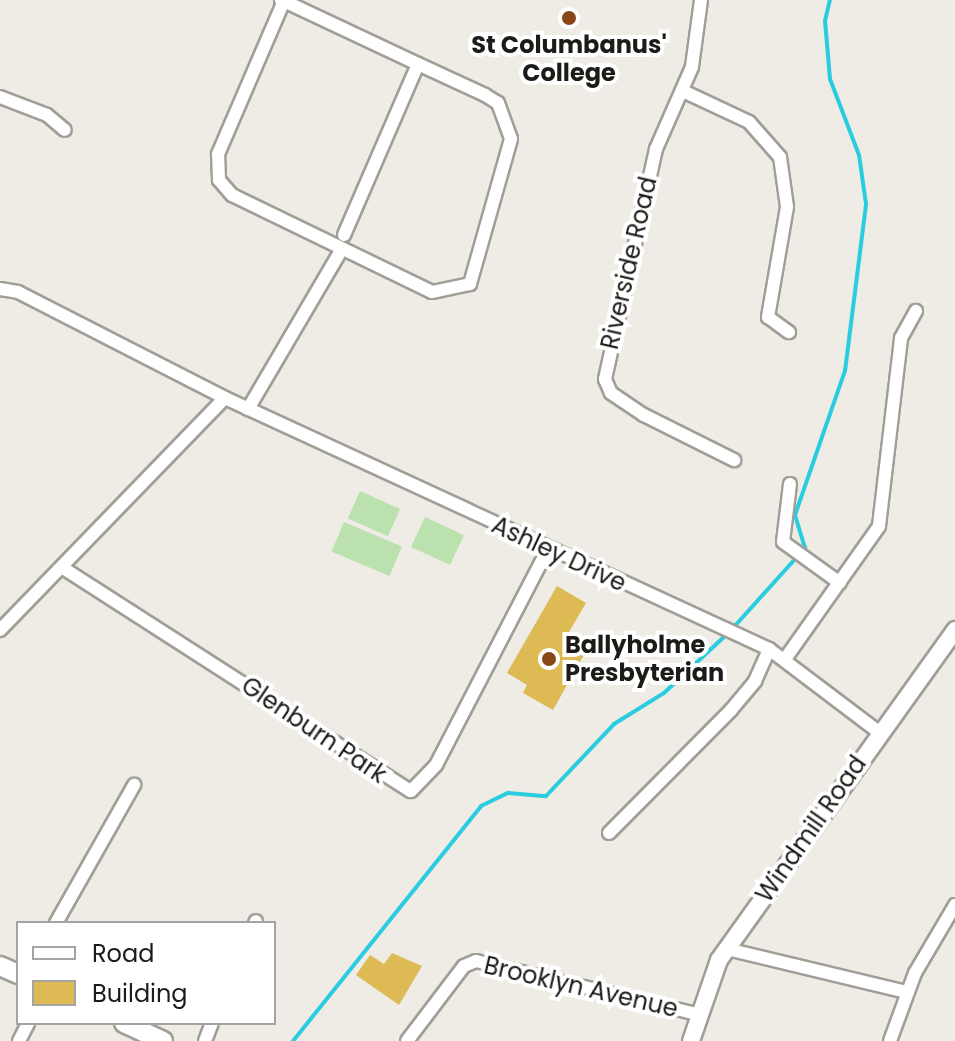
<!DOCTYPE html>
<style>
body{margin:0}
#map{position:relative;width:955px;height:1041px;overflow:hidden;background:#eeece5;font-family:Poppins,sans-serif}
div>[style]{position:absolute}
.green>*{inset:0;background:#bbe2ae;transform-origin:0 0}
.stream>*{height:4px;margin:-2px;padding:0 2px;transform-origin:2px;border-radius:2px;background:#2acddf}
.building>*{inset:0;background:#ddba54}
.roads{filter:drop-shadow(2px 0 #a09e97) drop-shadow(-2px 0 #a09e97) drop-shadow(0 2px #a09e97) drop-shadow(0 -2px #a09e97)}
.minor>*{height:12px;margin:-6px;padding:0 6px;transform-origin:6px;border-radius:6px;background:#fff}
.tertiary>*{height:16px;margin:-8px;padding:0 8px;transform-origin:8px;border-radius:8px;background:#fff}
.secondary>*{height:18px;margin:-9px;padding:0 9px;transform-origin:9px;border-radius:9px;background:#fff}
.dots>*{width:22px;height:22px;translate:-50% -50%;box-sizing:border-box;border:4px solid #fff;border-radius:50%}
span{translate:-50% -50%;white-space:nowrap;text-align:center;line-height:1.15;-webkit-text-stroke:8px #fff;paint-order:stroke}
.poi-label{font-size:24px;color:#1b1b18;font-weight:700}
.left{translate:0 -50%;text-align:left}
.street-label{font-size:24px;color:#1b1b18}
.legend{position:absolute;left:16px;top:921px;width:260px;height:104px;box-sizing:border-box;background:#fff;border:2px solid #a4a4a3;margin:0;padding:10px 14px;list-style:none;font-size:24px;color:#1b1b18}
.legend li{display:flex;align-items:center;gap:16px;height:40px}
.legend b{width:40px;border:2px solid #a4a4a3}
</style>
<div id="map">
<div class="green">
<div style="left:360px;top:491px;width:44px;height:30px;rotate:24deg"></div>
<div style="left:425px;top:517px;width:43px;height:33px;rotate:25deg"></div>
<div style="left:344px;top:522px;width:63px;height:32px;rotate:23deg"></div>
</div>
<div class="stream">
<div style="left:733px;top:628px;width:108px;rotate:-48deg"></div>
<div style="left:805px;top:548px;width:34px;rotate:-107deg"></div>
<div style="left:795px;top:515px;width:152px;rotate:-70.9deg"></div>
<div style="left:845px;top:371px;width:168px;rotate:-82.8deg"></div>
<div style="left:866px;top:204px;width:49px;rotate:-98.1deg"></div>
<div style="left:859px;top:155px;width:81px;rotate:-110.9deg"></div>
<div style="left:830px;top:79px;width:58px;rotate:-94.9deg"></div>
<div style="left:825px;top:21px;width:22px;rotate:-77deg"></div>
<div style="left:293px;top:1041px;width:301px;rotate:-51.3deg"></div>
<div style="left:481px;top:806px;width:30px;rotate:-26deg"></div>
<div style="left:508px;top:793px;width:38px;rotate:5deg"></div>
<div style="left:546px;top:796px;width:99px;rotate:-46.6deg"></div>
<div style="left:614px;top:724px;width:59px;rotate:-31.8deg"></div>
<div style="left:664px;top:693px;width:86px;rotate:-43.1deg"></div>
</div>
<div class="building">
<div style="clip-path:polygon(557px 586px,586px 603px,569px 632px,590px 644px,553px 710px,523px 693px,527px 685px,507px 673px)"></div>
<div style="clip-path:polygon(392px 953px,422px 966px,399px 1005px,356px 975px,370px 955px,384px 964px)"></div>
</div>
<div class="roads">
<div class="minor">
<div style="left:281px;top:0;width:3px;rotate:18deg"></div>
<div style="left:284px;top:1px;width:148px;rotate:25.2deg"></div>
<div style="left:418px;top:64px;width:74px;rotate:24.8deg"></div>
<div style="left:485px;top:95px;width:15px;rotate:32deg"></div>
<div style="left:498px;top:103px;width:38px;rotate:70deg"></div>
<div style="left:511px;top:139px;width:151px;rotate:105.8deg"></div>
<div style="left:470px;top:284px;width:39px;rotate:168deg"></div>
<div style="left:432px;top:292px;width:222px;rotate:-154.1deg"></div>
<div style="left:232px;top:195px;width:20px;rotate:-131deg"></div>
<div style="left:219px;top:180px;width:26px;rotate:-92deg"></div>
<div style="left:218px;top:154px;width:167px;rotate:-66.7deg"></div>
<div style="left:701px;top:0;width:68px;rotate:97.7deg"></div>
<div style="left:692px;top:67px;width:90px;rotate:113.7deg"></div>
<div style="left:656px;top:149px;width:236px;rotate:102.5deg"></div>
<div style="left:605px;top:379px;width:15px;rotate:67deg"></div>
<div style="left:611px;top:393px;width:40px;rotate:34deg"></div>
<div style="left:644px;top:415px;width:101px;rotate:26.6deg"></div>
<div style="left:685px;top:92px;width:71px;rotate:25.1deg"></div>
<div style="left:749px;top:122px;width:47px;rotate:48.5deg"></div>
<div style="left:780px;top:157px;width:50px;rotate:82deg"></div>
<div style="left:787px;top:207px;width:112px;rotate:99.8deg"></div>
<div style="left:768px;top:317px;width:26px;rotate:36deg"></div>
<div style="left:0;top:97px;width:50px;rotate:21deg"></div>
<div style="left:47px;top:115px;width:23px;rotate:40deg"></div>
<div style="left:344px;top:235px;width:186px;rotate:-66.6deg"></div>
<div style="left:0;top:289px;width:18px;rotate:9deg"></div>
<div style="left:18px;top:292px;width:233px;rotate:27.1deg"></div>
<div style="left:225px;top:398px;width:599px;rotate:24.77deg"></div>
<div style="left:769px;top:649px;width:139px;rotate:37.1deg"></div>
<div style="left:248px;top:409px;width:186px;rotate:-59.6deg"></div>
<div style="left:790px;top:484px;width:58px;rotate:96.9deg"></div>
<div style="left:783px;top:542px;width:70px;rotate:35.7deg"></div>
<div style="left:63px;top:568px;width:413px;rotate:32.7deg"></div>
<div style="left:411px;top:791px;width:36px;rotate:-46deg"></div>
<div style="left:436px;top:765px;width:243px;rotate:-62.6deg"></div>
<div style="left:0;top:630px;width:323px;rotate:-45.9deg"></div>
<div style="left:785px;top:659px;width:163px;rotate:-54.7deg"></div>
<div style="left:879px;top:526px;width:189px;rotate:-83.3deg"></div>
<div style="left:901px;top:338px;width:31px;rotate:-61deg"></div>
<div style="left:609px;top:833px;width:173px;rotate:-45.2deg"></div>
<div style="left:731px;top:710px;width:38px;rotate:-50deg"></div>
<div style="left:755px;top:681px;width:35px;rotate:-66deg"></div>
<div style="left:56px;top:923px;width:159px;rotate:-60.5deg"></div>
<div style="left:255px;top:923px;width:2px;rotate:-63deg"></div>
<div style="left:727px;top:949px;width:184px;rotate:13.5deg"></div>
<div style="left:19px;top:1041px;width:20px;rotate:-63deg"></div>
<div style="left:205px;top:1041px;width:19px;rotate:-69deg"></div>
<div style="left:407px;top:1041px;width:94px;rotate:-52.8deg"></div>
<div style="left:464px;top:966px;width:13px;rotate:-23deg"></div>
<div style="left:476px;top:961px;width:227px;rotate:13.5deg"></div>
<div style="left:890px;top:1041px;width:72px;rotate:-69.8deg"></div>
<div style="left:915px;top:973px;width:79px;rotate:-59.5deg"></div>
</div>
<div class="tertiary">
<div style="left:691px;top:1041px;width:86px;rotate:-70.9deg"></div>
<div style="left:719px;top:960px;width:406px;rotate:-54.4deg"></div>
</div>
<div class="secondary">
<div style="left:0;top:966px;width:20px;rotate:24deg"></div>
<div style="left:124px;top:1023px;width:43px;rotate:24.8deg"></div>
</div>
</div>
<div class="dots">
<div style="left:569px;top:18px;background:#894617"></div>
<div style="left:549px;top:659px;background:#894617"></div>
</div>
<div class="poi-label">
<span style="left:569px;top:59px">St Columbanus'<br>College</span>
<span class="left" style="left:565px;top:659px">Ballyholme<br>Presbyterian</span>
</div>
<div class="street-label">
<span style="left:629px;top:263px;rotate:-77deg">Riverside Road</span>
<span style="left:559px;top:554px;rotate:25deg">Ashley Drive</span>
<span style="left:314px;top:730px;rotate:34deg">Glenburn Park</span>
<span style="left:811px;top:829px;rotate:-55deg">Windmill Road</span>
<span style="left:581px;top:987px;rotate:13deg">Brooklyn Avenue</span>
</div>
<ul class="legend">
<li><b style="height:10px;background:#fff"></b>Road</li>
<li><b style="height:22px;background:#ddba54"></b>Building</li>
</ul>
</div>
